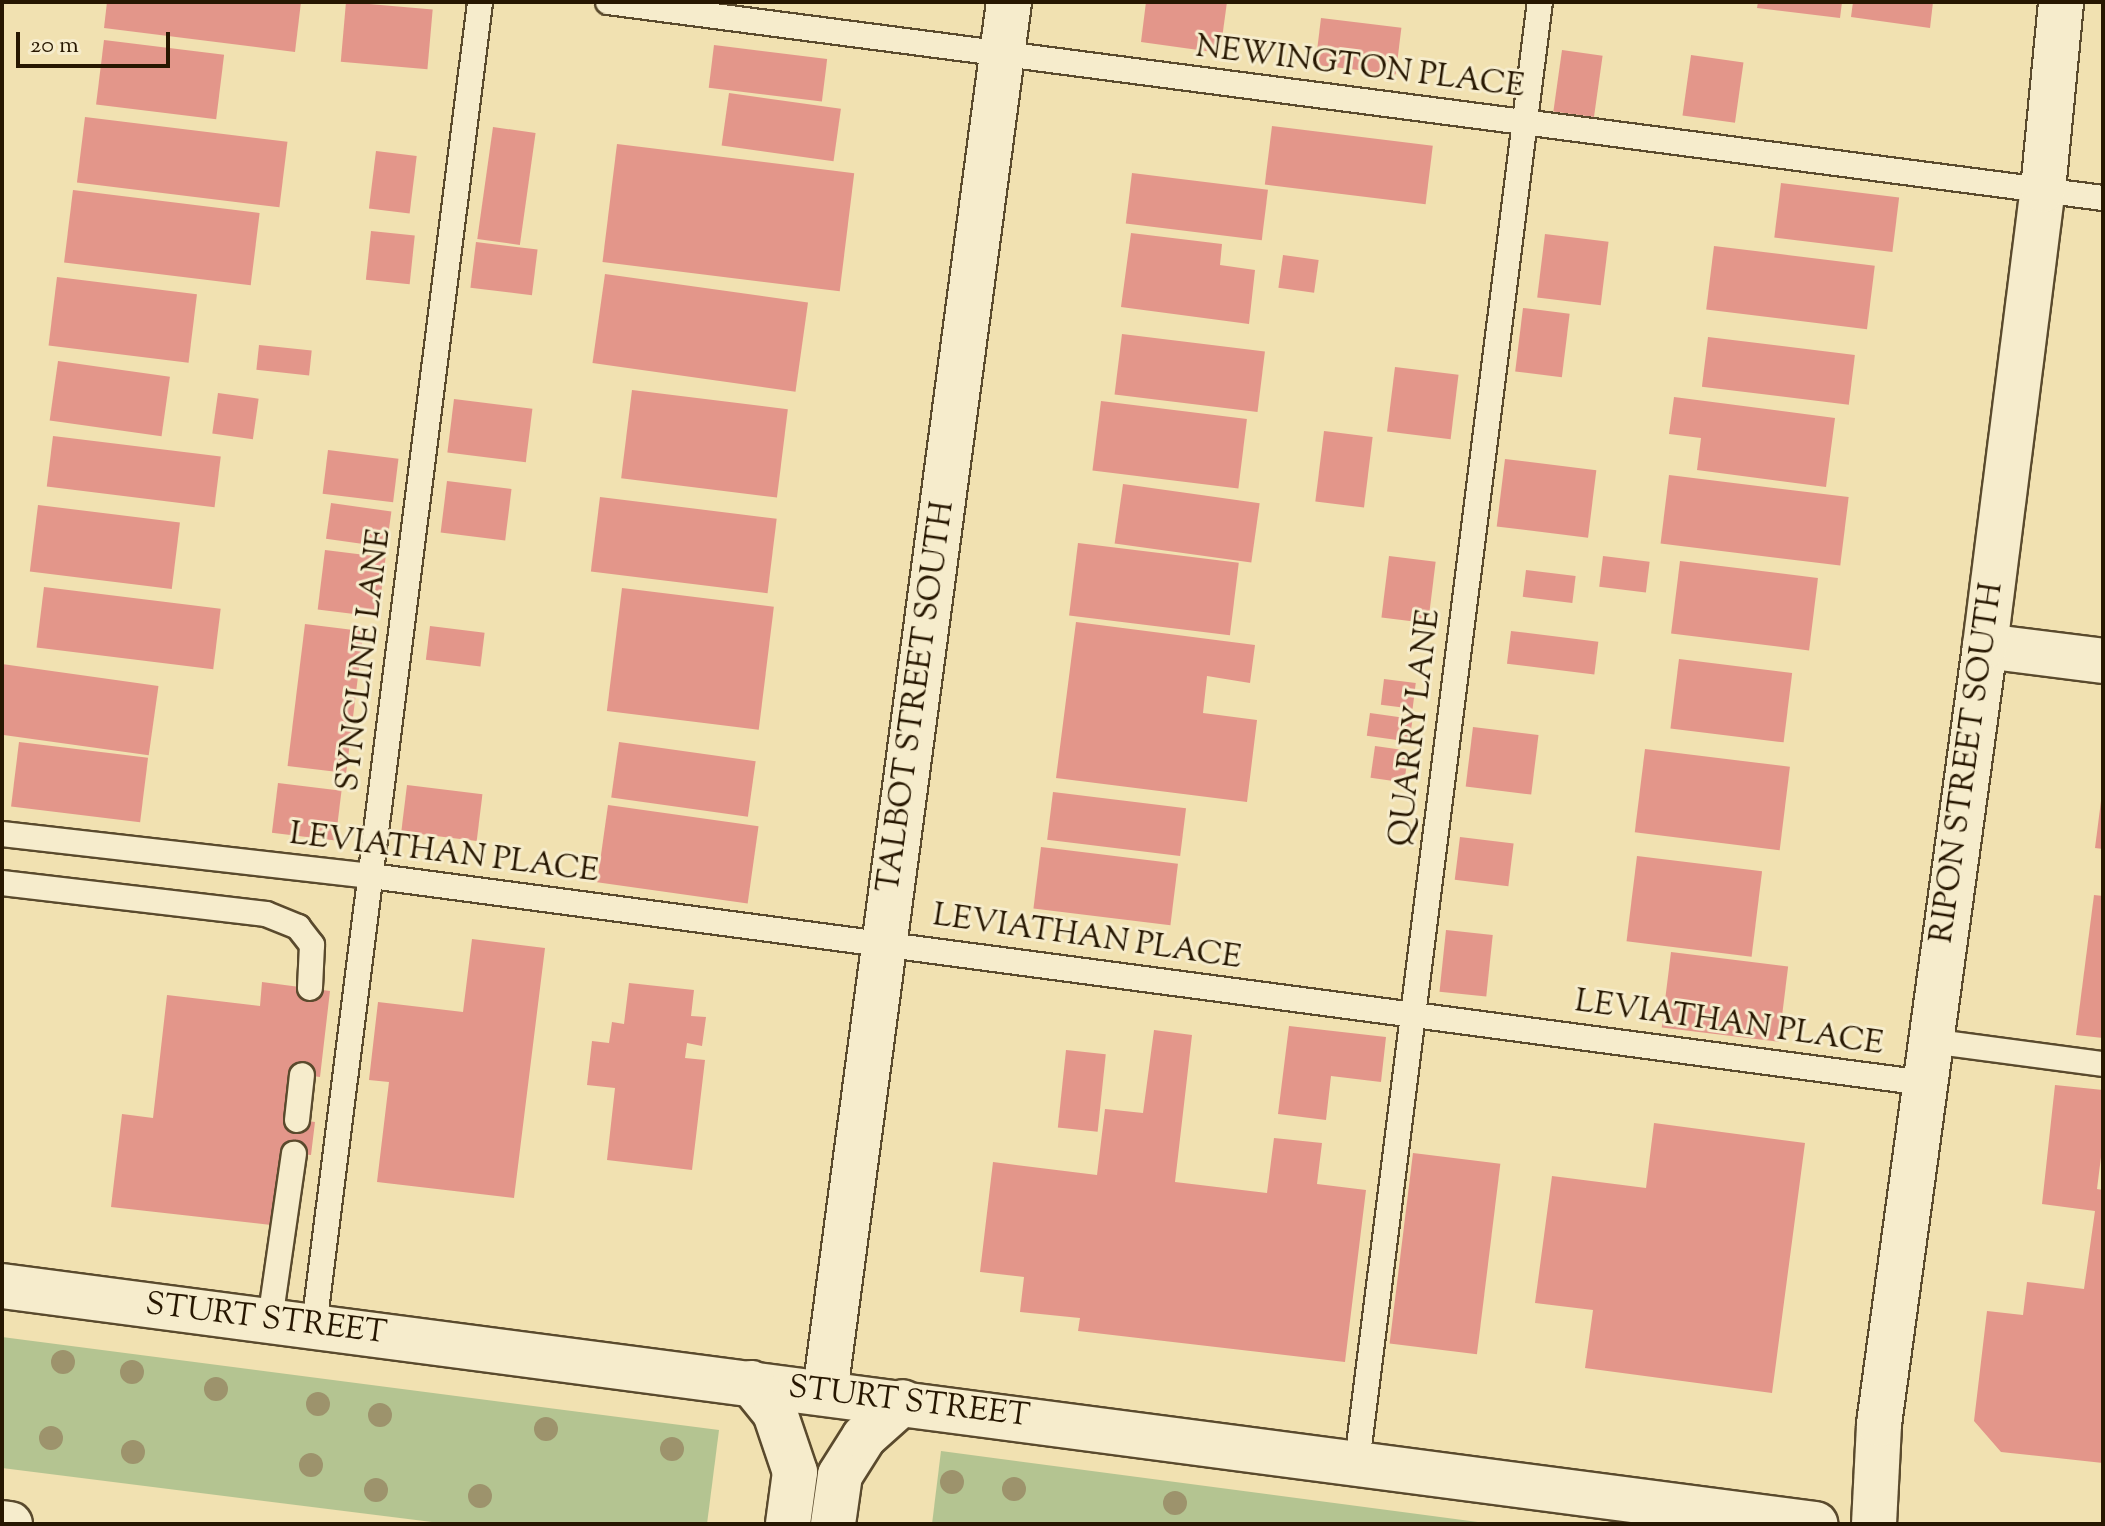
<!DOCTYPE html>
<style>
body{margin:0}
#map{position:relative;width:2105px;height:1526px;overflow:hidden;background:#f1e1b1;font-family:"Sorts Mill Goudy",serif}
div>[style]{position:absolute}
.green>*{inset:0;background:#b4c491}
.building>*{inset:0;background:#e3968a;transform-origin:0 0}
.roads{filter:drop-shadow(2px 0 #5a4a2d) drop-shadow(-2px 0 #5a4a2d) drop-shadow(0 2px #5a4a2d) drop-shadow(0 -2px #5a4a2d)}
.service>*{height:24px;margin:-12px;padding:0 12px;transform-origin:12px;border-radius:12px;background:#f6eccc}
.minor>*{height:44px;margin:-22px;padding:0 22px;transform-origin:22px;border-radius:22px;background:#f6eccc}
.tertiary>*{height:44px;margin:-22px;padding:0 22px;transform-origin:22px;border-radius:22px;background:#f6eccc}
.secondary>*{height:44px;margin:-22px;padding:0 22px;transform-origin:22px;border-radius:22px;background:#f6eccc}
.trees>*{width:24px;height:24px;margin:-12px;border-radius:50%;background:#9d936c}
span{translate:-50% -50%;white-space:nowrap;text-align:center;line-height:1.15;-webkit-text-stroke:6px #f6eccc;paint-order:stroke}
.street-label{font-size:32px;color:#271701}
.frame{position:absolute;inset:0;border:4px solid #271701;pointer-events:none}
.scale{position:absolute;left:16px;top:32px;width:154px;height:36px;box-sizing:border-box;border:4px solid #271701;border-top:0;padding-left:10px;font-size:24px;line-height:28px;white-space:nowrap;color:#271701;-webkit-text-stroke:6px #f6eccc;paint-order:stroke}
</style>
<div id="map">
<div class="green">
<div style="clip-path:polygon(2px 1337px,719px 1430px,707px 1524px,448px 1524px,2px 1468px)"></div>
<div style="clip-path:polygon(941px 1451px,1493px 1524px,932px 1524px)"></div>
</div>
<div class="building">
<div style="clip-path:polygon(107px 2px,301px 2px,295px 52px,104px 28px)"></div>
<div style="left:346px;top:2px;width:87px;height:60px;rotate:5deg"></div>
<div style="clip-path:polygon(1146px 2px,1227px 2px,1220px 53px,1141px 42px)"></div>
<div style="clip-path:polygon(1758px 2px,1842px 2px,1840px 18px,1757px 8px)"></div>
<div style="clip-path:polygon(1853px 2px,1933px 2px,1930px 28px,1851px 17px)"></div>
<div style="left:1321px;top:18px;width:81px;height:47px;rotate:7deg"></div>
<div style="left:104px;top:40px;width:121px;height:65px;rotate:7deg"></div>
<div style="left:714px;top:45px;width:114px;height:43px;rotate:7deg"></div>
<div style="left:1562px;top:50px;width:41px;height:62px;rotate:8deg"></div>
<div style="left:1691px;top:55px;width:53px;height:61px;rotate:8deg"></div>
<div style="left:729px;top:93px;width:113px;height:53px;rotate:8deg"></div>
<div style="left:85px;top:117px;width:204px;height:66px;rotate:7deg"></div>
<div style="left:1272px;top:126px;width:162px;height:59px;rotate:7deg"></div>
<div style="left:493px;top:127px;width:43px;height:113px;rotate:8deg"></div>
<div style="left:617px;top:144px;width:239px;height:119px;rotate:7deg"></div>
<div style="left:376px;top:151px;width:41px;height:58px;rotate:7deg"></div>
<div style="left:1132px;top:173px;width:137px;height:51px;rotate:7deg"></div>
<div style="left:1781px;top:183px;width:119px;height:55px;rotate:7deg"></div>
<div style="left:73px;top:190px;width:188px;height:73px;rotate:7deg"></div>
<div style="left:371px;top:231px;width:44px;height:49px;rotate:6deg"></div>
<div style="clip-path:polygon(1131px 233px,1222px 244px,1220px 265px,1255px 270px,1249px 324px,1121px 307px)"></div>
<div style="left:1545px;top:234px;width:64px;height:64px;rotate:7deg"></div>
<div style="left:476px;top:242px;width:62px;height:46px;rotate:7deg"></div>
<div style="left:1714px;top:246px;width:162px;height:64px;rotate:7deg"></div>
<div style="left:1283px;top:255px;width:36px;height:33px;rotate:8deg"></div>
<div style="left:605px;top:274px;width:205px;height:90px;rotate:8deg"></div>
<div style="left:57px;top:277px;width:141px;height:69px;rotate:7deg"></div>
<div style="left:1523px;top:308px;width:47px;height:64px;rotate:7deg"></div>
<div style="left:1122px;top:334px;width:144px;height:61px;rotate:7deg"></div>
<div style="left:1708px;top:337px;width:148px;height:50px;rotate:7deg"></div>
<div style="left:259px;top:345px;width:53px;height:25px;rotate:6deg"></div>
<div style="left:58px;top:361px;width:113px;height:60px;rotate:8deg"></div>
<div style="left:1395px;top:367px;width:64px;height:65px;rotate:7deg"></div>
<div style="left:632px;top:390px;width:157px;height:89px;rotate:7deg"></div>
<div style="left:218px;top:393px;width:41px;height:41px;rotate:8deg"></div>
<div style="clip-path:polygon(1674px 397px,1835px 418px,1826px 487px,1697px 470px,1701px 438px,1669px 434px)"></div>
<div style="left:454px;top:399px;width:79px;height:54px;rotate:7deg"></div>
<div style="left:1101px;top:401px;width:147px;height:70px;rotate:7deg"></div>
<div style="left:1324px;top:431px;width:49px;height:71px;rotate:7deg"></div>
<div style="left:53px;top:436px;width:169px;height:51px;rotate:7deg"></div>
<div style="left:328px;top:450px;width:71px;height:44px;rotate:7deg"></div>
<div style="left:1505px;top:459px;width:92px;height:68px;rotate:7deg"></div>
<div style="left:1669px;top:475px;width:181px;height:69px;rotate:7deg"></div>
<div style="left:447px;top:481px;width:65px;height:52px;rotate:7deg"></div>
<div style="left:1123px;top:484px;width:138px;height:60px;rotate:8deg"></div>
<div style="left:600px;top:497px;width:178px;height:75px;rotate:7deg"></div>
<div style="left:331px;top:503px;width:61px;height:36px;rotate:8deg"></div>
<div style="left:38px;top:505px;width:143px;height:67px;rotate:7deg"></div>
<div style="left:1078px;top:543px;width:162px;height:73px;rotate:7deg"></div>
<div style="left:325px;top:550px;width:61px;height:60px;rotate:7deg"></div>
<div style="left:1389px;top:556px;width:47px;height:62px;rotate:7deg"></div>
<div style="left:1603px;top:556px;width:47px;height:31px;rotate:7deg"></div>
<div style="left:1680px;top:561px;width:139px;height:73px;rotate:7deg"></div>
<div style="left:1526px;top:570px;width:50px;height:27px;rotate:7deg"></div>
<div style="left:44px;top:587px;width:178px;height:61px;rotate:7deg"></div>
<div style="left:622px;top:588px;width:153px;height:124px;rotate:7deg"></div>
<div style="clip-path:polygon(1076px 622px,1255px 645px,1250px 683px,1207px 676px,1203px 713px,1257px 720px,1247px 802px,1056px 778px)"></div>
<div style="left:305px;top:624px;width:59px;height:143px;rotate:7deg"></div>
<div style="left:430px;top:626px;width:55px;height:34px;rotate:7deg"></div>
<div style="left:1511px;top:631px;width:88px;height:33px;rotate:7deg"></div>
<div style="left:1679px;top:659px;width:114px;height:70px;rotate:7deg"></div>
<div style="left:2px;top:664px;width:158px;height:70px;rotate:8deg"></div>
<div style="left:1384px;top:679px;width:32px;height:26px;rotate:7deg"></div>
<div style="left:1370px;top:713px;width:43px;height:23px;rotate:8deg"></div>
<div style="left:1473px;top:727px;width:66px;height:60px;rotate:7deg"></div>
<div style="left:19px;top:742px;width:130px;height:65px;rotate:7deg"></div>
<div style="left:619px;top:742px;width:138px;height:56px;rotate:8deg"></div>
<div style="left:1375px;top:746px;width:34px;height:32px;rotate:8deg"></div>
<div style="left:1645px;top:749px;width:146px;height:84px;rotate:7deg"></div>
<div style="left:278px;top:783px;width:64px;height:50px;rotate:7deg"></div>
<div style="left:407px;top:785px;width:76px;height:47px;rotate:7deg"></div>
<div style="left:1053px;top:792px;width:134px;height:48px;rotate:7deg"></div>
<div style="clip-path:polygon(2101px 801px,2103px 801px,2103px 849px,2095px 848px)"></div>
<div style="left:608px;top:805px;width:152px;height:78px;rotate:8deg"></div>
<div style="left:1460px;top:837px;width:54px;height:43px;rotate:7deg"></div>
<div style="left:1041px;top:847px;width:138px;height:62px;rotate:7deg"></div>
<div style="left:1637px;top:856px;width:126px;height:86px;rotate:7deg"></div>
<div style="clip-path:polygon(2094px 895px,2103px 896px,2103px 1038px,2076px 1035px)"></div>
<div style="left:1446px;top:930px;width:47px;height:62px;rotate:6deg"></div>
<div style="clip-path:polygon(472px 939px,545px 948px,514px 1198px,377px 1182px,389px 1082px,369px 1080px,378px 1002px,463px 1012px)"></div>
<div style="left:1671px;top:952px;width:118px;height:76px;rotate:7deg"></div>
<div style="clip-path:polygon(262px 982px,330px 991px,320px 1077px,289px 1073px,284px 1118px,315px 1122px,311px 1155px,280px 1152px,271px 1225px,111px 1207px,122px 1114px,153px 1118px,167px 995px,260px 1006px)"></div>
<div style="clip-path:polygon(629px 983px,694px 990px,691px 1016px,706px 1017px,702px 1046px,687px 1043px,685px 1058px,705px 1060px,692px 1170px,607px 1160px,615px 1088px,587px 1085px,592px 1041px,609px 1043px,612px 1022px,624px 1024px)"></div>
<div style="clip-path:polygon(1289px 1026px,1386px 1037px,1381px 1082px,1331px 1076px,1326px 1120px,1278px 1114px)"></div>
<div style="clip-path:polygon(1154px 1030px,1192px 1035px,1175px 1182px,1267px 1193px,1274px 1138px,1322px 1143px,1317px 1184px,1366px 1190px,1345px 1362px,1078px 1331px,1080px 1318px,1020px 1312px,1024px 1277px,980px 1272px,993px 1162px,1097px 1175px,1105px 1109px,1143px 1113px)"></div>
<div style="left:1066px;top:1050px;width:40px;height:78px;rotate:6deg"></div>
<div style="clip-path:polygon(2055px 1085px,2103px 1090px,2103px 1141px,2097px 1189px,2103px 1190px,2103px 1463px,2001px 1452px,1974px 1421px,1987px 1311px,2023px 1315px,2027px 1282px,2084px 1289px,2095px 1211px,2042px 1204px)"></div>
<div style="clip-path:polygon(1654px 1123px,1805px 1143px,1772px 1393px,1585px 1368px,1593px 1310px,1535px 1303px,1552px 1176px,1646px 1188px)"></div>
<div style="left:1413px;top:1153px;width:88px;height:192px;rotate:7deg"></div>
</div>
<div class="roads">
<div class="service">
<div style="left:608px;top:2px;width:1508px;rotate:7.47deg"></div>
<div style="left:2px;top:834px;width:371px;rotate:6.5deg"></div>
<div style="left:371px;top:876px;width:1568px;rotate:7.59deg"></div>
<div style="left:2px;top:883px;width:266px;rotate:6.7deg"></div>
<div style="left:266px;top:914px;width:35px;rotate:22deg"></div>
<div style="left:298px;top:927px;width:23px;rotate:52deg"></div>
<div style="left:312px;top:945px;width:43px;rotate:92.7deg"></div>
<div style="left:1930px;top:1041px;width:175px;rotate:7.6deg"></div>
<div style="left:297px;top:1120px;width:45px;rotate:-83.7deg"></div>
<div style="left:270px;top:1320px;width:168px;rotate:-81.8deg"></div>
<div style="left:314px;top:1326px;width:1334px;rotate:-82.85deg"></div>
<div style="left:1357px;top:1462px;width:1471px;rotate:-82.86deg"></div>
</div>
<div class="minor">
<div style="left:1985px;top:646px;width:119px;rotate:7.2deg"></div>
<div style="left:825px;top:1392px;width:1402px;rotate:-82.46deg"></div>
</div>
<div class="tertiary">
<div style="left:1874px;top:1524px;width:100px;rotate:-87.1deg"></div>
<div style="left:1879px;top:1424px;width:785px;rotate:-82.24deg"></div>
<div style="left:1985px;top:646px;width:460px;rotate:-82.8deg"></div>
<div style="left:2043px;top:190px;width:189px;rotate:-84.5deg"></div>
</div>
<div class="secondary">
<div style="left:2px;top:1286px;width:1829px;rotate:7.48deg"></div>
<div style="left:751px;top:1383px;width:38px;rotate:51deg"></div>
<div style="left:775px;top:1413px;width:62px;rotate:71.3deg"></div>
<div style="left:795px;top:1472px;width:52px;rotate:97.7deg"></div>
<div style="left:2px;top:1523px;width:8px;rotate:7deg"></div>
<div style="left:833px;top:1524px;width:49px;rotate:-81.9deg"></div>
<div style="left:840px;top:1475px;width:45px;rotate:-57.7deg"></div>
<div style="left:864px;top:1437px;width:52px;rotate:-41.9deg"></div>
</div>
</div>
<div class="trees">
<div style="left:63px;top:1362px"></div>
<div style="left:132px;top:1372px"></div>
<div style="left:216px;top:1389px"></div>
<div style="left:318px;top:1404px"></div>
<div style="left:380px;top:1415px"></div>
<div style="left:546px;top:1429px"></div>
<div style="left:51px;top:1438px"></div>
<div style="left:672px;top:1449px"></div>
<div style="left:133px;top:1452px"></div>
<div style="left:311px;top:1465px"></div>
<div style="left:952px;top:1482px"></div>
<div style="left:1014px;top:1489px"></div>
<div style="left:376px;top:1490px"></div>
<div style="left:480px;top:1496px"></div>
<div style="left:1175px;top:1503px"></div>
</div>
<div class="street-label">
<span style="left:1360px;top:68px;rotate:7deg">NEWINGTON PLACE</span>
<span style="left:365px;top:660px;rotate:-83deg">SYNCLINE LANE</span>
<span style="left:917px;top:697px;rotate:-82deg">TALBOT STREET SOUTH</span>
<span style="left:1416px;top:728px;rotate:-83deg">QUARRY LANE</span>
<span style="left:1968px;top:763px;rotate:-82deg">RIPON STREET SOUTH</span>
<span style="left:444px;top:854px;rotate:7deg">LEVIATHAN PLACE</span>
<span style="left:1087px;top:938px;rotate:8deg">LEVIATHAN PLACE</span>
<span style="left:1729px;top:1024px;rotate:8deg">LEVIATHAN PLACE</span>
<span style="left:266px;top:1320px;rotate:7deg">STURT STREET</span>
<span style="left:909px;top:1403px;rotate:7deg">STURT STREET</span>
</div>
<div class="frame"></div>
<div class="scale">20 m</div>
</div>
